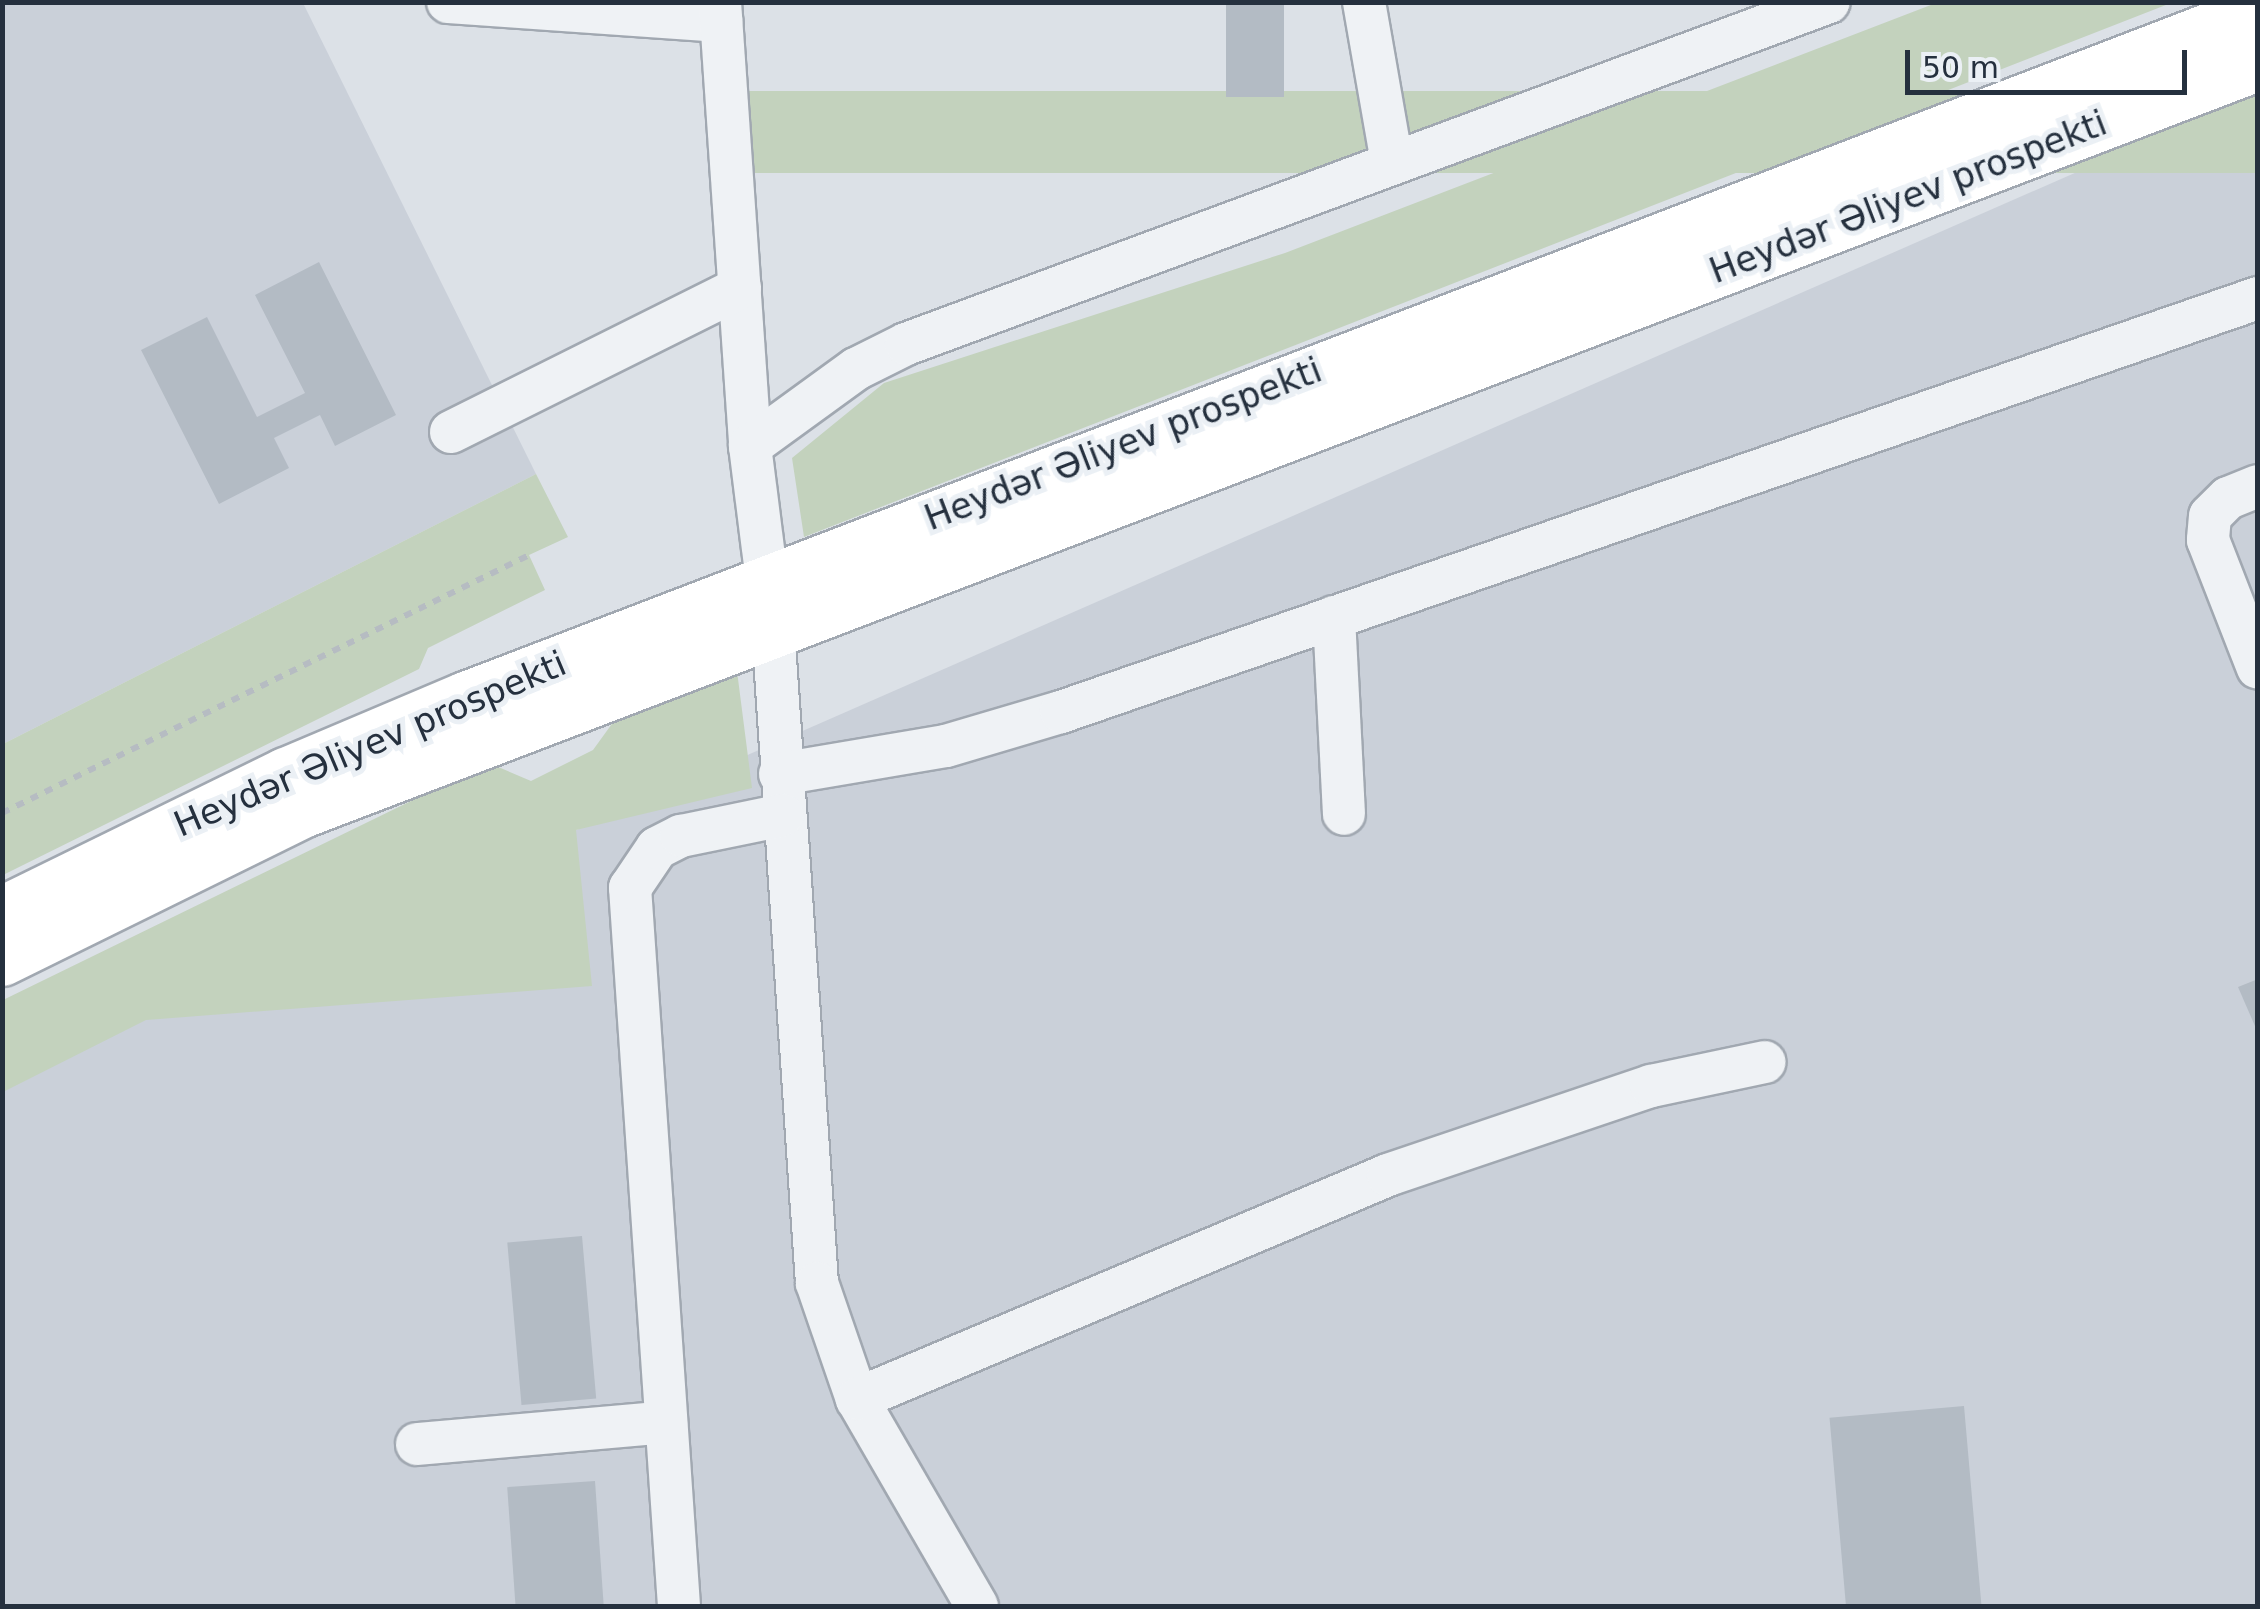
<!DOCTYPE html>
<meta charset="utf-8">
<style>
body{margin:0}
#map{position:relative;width:2260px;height:1609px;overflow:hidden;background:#dce1e7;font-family:"DejaVu Sans",sans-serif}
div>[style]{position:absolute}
.built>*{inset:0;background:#cad0d9}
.green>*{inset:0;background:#c3d2bd;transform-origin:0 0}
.building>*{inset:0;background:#b3bbc4;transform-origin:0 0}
.path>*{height:6px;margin-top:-3px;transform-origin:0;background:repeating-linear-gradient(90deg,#b6bcc2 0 8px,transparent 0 16px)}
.roads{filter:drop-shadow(2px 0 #a1a8b1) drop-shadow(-2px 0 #a1a8b1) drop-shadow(0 2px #a1a8b1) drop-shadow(0 -2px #a1a8b1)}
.minor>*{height:42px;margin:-21px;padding:0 21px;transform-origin:21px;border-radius:21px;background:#eff2f5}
.major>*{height:52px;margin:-26px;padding:0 26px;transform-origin:26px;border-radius:26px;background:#fff}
span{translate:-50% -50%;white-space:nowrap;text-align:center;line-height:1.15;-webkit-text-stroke:10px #ebf0f5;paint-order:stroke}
.street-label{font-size:35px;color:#25303e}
.frame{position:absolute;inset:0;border:5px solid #25303e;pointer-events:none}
.scale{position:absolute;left:1905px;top:50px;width:282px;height:45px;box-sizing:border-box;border:5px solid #25303e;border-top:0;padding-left:12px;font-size:30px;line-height:35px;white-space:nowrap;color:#25303e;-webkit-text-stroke:8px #ebf0f5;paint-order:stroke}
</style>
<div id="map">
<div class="built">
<div style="clip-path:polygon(3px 3px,303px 3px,536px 474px,3px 744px)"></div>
<div style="clip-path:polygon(2257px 93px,2257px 1606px,3px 1606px,2px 1082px)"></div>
</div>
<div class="green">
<div style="clip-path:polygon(1936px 3px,2171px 3px,804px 537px,792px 458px,884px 383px,1285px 253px)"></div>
<div style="left:2257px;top:91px;width:82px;height:1549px;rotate:90deg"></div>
<div style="clip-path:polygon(536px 474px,568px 537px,529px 555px,545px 590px,428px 648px,419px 669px,3px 875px,3px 744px)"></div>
<div style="clip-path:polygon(737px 671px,752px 788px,576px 830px,592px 986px,146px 1020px,3px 1092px,3px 1000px,489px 763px,531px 781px,593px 750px,614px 721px)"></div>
</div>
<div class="building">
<div style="left:1226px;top:2px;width:58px;height:95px"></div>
<div style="clip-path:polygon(319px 262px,396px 415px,335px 446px,320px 415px,274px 438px,289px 468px,219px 504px,141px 350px,207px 317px,257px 417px,305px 393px,255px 295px)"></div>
<div style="clip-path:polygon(2258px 979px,2258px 1033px,2238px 987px)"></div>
<div style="left:582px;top:1236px;width:163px;height:75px;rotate:85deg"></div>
<div style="left:1964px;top:1406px;width:201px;height:135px;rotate:85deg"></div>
<div style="left:595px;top:1481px;width:125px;height:88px;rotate:86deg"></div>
</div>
<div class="path">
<div style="left:2px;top:813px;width:587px;rotate:-26.08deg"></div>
</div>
<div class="roads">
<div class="minor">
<div style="left:448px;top:2px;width:274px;rotate:4deg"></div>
<div style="left:720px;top:2px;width:445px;rotate:86.1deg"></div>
<div style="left:750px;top:446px;width:183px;rotate:82.8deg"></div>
<div style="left:773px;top:628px;width:656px;rotate:86.16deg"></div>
<div style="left:817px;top:1283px;width:123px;rotate:71deg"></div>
<div style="left:857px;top:1399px;width:239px;rotate:59.9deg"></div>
<div style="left:1364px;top:2px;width:163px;rotate:80.1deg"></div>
<div style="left:451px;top:432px;width:323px;rotate:-26.5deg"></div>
<div style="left:750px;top:446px;width:131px;rotate:-36deg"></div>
<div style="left:856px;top:369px;width:56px;rotate:-26.6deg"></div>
<div style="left:906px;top:344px;width:984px;rotate:-20.33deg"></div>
<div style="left:2258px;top:486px;width:32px;rotate:158deg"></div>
<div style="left:2228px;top:498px;width:25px;rotate:135deg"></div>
<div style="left:2210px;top:516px;width:24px;rotate:95deg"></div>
<div style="left:2208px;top:540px;width:137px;rotate:68.7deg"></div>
<div style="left:1334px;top:617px;width:197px;rotate:87.1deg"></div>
<div style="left:780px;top:774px;width:168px;rotate:-9.6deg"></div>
<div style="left:946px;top:746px;width:120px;rotate:-16.5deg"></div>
<div style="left:1061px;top:712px;width:1267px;rotate:-19.08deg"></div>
<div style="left:857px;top:1399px;width:576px;rotate:-22.87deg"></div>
<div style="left:1388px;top:1175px;width:278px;rotate:-18.7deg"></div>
<div style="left:1651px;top:1086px;width:116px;rotate:-11.9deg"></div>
<div style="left:417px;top:1444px;width:250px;rotate:-5deg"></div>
<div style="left:679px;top:1606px;width:720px;rotate:-93.9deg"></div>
<div style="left:630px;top:888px;width:48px;rotate:-56deg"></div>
<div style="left:657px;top:848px;width:27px;rotate:-27deg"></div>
<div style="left:681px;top:836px;width:104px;rotate:-11.6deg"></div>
</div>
<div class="major">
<div style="left:2px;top:913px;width:316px;rotate:-26.1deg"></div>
<div style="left:286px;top:774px;width:195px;rotate:-22.9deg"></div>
<div style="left:466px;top:698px;width:1919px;rotate:-20.98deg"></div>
<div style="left:2px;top:960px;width:338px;rotate:-26.2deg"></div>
<div style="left:305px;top:811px;width:2091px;rotate:-20.91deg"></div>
</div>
</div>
<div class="street-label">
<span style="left:1908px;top:197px;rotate:-21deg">Heydər Əliyev prospekti</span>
<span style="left:1123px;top:444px;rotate:-21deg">Heydər Əliyev prospekti</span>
<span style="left:370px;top:744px;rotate:-23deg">Heydər Əliyev prospekti</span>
</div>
<div class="frame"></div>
<div class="scale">50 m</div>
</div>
